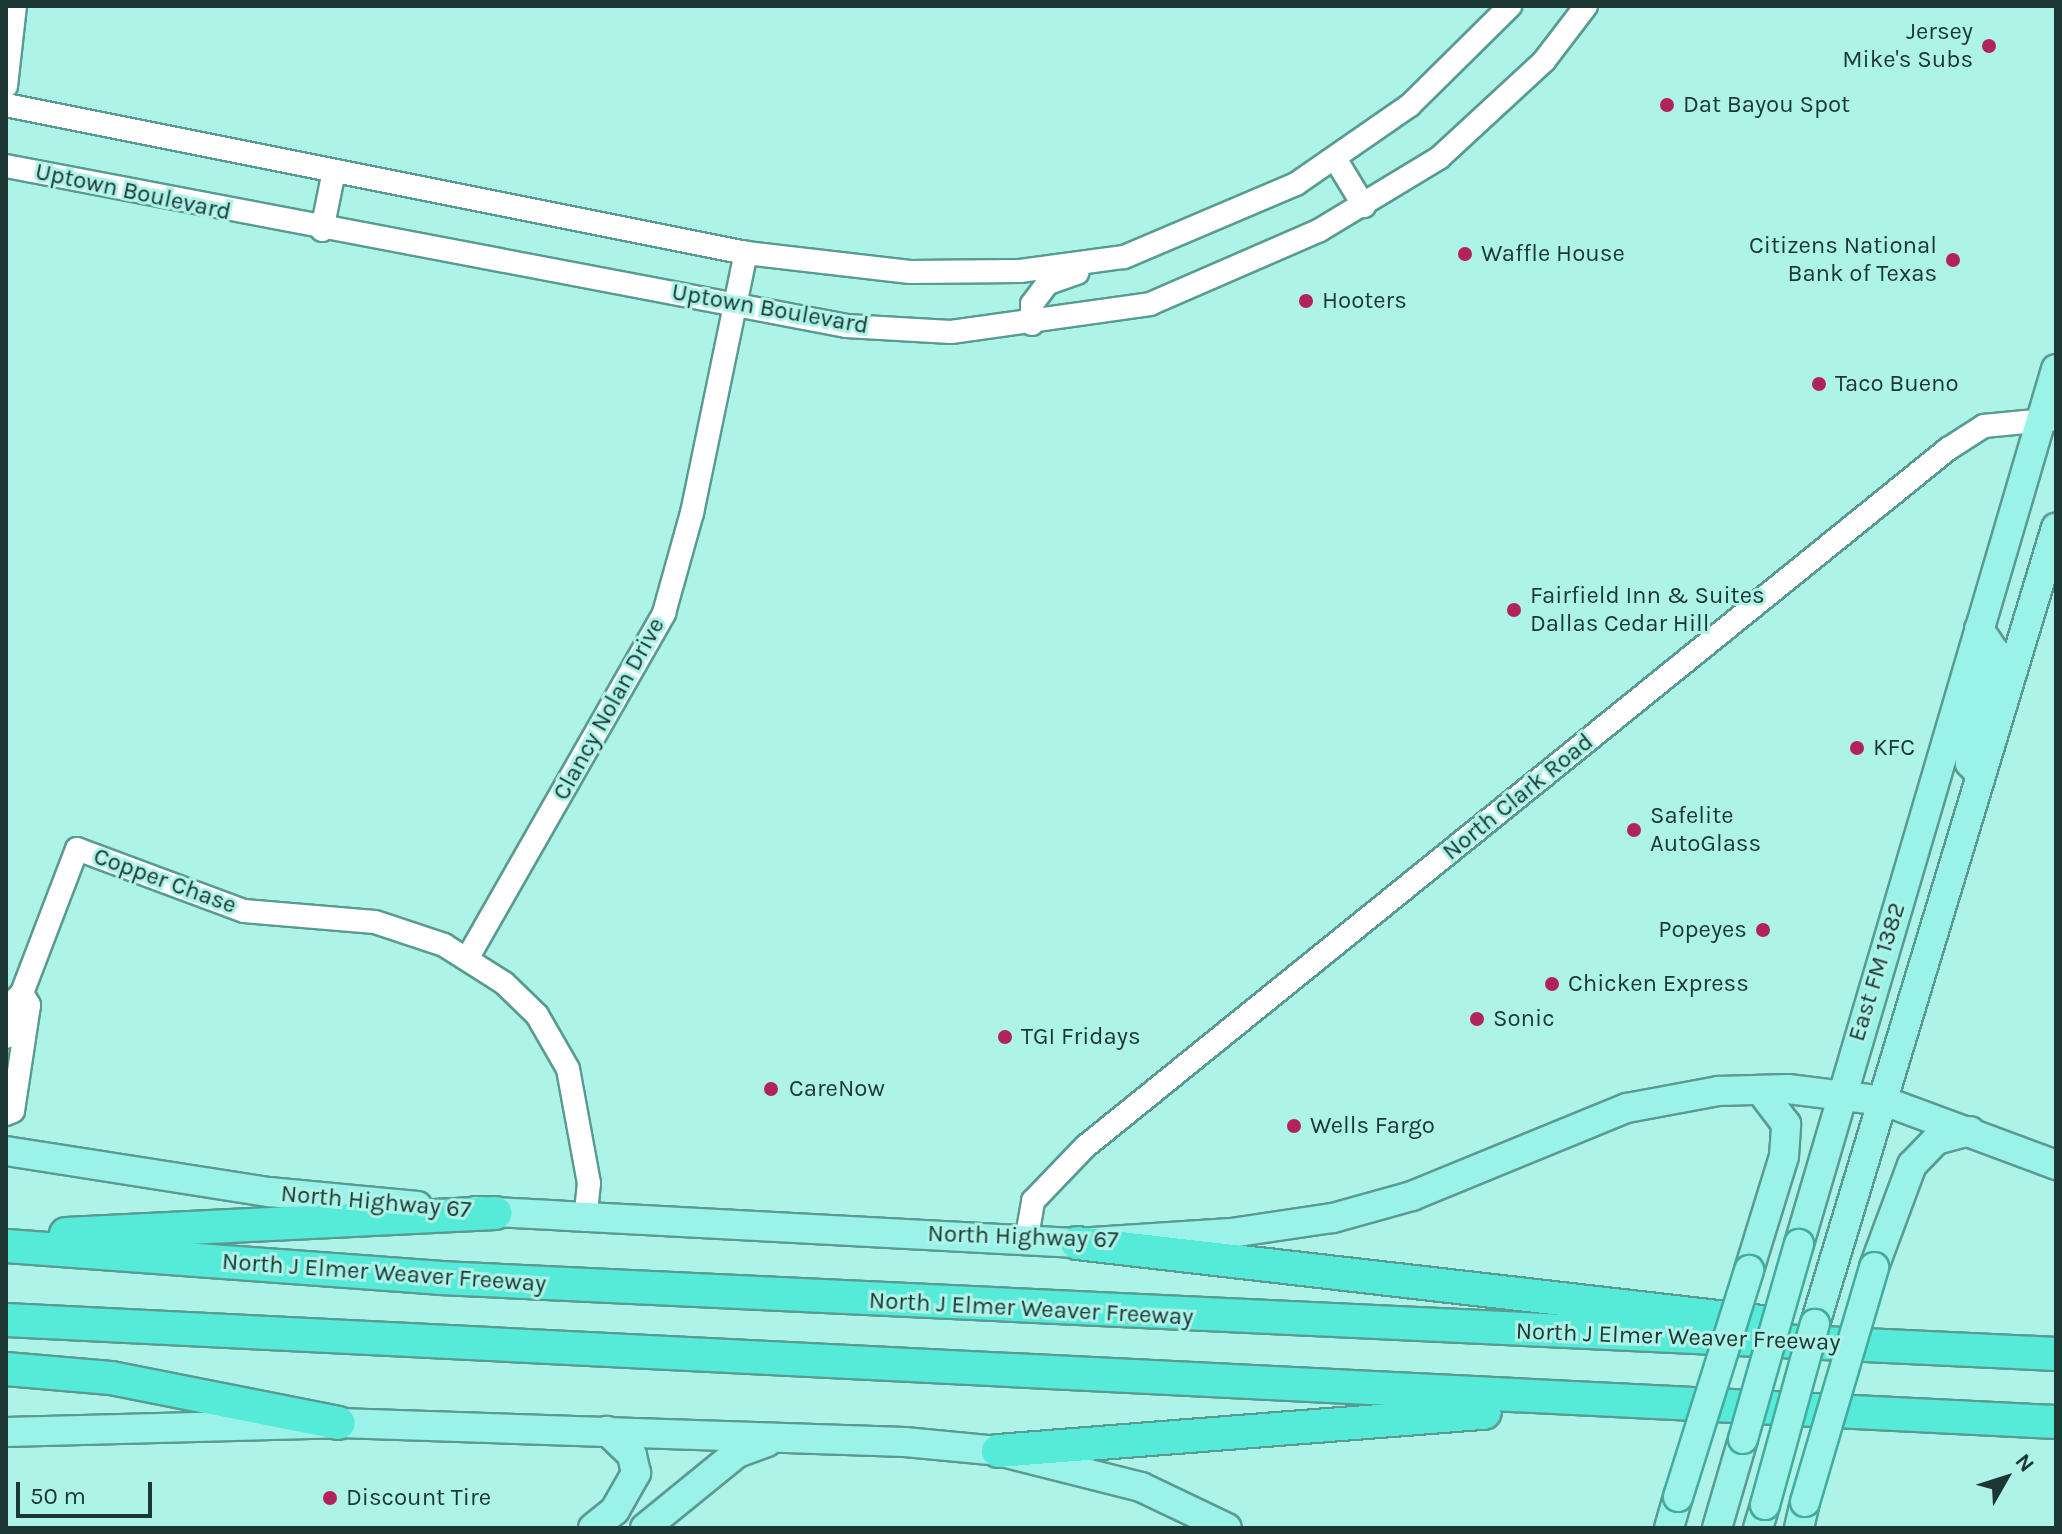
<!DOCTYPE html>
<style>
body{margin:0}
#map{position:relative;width:2062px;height:1534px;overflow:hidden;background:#aef3e8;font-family:Karla,sans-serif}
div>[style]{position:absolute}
.roads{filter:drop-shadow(2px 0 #599b92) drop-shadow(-2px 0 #599b92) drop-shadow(0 2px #599b92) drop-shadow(0 -2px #599b92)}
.minor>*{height:22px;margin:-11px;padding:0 11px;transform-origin:11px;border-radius:11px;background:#fff}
.major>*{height:28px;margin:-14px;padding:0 14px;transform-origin:14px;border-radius:14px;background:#9af2e8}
.highway>*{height:32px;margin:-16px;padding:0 16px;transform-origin:16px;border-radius:16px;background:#56ead8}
.bridges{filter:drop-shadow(2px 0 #41ab9e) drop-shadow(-2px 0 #41ab9e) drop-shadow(0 2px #41ab9e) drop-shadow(0 -2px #41ab9e)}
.major-bridge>*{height:28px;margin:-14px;padding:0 14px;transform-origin:14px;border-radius:14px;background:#9af2e8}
.dots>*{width:22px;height:22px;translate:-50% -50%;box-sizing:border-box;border:4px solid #aef3e8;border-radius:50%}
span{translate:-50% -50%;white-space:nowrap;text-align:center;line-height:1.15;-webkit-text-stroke:6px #aef3e8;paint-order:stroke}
.poi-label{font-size:24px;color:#1b3733}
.right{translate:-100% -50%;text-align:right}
.left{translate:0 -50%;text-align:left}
.street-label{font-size:24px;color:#1b3733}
.frame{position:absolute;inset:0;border:8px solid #1b3733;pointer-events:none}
.north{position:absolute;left:1966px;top:1438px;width:80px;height:80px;-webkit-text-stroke:6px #aef3e8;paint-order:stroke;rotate:51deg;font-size:22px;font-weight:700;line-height:32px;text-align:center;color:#1b3733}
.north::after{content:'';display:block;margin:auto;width:28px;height:36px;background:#1b3733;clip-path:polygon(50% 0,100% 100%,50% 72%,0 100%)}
.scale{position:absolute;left:16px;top:1482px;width:136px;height:36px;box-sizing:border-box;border:4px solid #1b3733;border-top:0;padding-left:10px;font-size:24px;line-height:28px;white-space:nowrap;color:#1b3733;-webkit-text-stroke:6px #aef3e8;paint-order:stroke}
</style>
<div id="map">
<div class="roads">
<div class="minor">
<div style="left:6px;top:86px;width:81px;rotate:-83.6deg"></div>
<div style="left:6px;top:105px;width:755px;rotate:11.31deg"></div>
<div style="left:746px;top:253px;width:165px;rotate:6.6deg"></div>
<div style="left:910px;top:272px;width:110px;rotate:-0.5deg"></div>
<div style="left:1020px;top:271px;width:105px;rotate:-7.7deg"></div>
<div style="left:1124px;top:257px;width:187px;rotate:-23deg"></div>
<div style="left:1296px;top:184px;width:139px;rotate:-34.7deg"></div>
<div style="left:1410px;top:105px;width:141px;rotate:-44.7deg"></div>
<div style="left:1336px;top:160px;width:54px;rotate:58.7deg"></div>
<div style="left:6px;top:166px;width:855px;rotate:10.78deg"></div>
<div style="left:846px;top:326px;width:105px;rotate:3.3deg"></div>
<div style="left:951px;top:332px;width:201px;rotate:-8deg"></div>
<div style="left:1150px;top:304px;width:185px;rotate:-23.5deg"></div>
<div style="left:1320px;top:230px;width:139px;rotate:-31.2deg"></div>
<div style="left:1439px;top:158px;width:143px;rotate:-42.7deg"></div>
<div style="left:1544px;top:61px;width:69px;rotate:-52.6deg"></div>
<div style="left:322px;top:230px;width:60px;rotate:-78.5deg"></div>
<div style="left:1032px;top:324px;width:20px;rotate:-90deg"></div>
<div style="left:1032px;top:304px;width:26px;rotate:-53deg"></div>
<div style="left:1048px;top:283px;width:31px;rotate:-19deg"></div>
<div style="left:467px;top:959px;width:398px;rotate:-60.3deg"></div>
<div style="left:664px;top:613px;width:104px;rotate:-74.4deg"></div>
<div style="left:692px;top:513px;width:266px;rotate:-78.3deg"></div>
<div style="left:22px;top:993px;width:154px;rotate:-69.1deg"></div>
<div style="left:77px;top:849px;width:178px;rotate:20.4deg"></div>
<div style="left:244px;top:911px;width:131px;rotate:4.8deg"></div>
<div style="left:375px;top:922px;width:73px;rotate:18.4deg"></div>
<div style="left:444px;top:945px;width:71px;rotate:32.3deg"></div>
<div style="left:504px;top:983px;width:46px;rotate:44.1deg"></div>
<div style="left:537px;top:1015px;width:62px;rotate:60.1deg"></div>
<div style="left:568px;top:1069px;width:116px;rotate:79.6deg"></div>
<div style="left:589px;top:1183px;width:37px;rotate:96deg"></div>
<div style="left:6px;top:1037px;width:36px;rotate:-79deg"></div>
<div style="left:13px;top:1002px;width:13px;rotate:-45deg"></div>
<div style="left:22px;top:993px;width:14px;rotate:60deg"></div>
<div style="left:29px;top:1005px;width:107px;rotate:98.6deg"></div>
<div style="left:13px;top:1111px;width:8px;rotate:157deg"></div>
<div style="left:1027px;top:1236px;width:36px;rotate:-80deg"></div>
<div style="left:1033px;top:1201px;width:76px;rotate:-46.1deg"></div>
<div style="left:1086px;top:1146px;width:1109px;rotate:-38.96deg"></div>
<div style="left:1948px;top:449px;width:43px;rotate:-32.6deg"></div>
<div style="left:1984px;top:426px;width:72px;rotate:-5.6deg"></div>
</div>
<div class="major">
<div style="left:1979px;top:629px;width:27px;rotate:56deg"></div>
<div style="left:1994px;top:651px;width:92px;rotate:105.7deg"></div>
<div style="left:1969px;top:740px;width:23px;rotate:88deg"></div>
<div style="left:1970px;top:763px;width:16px;rotate:47deg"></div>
<div style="left:6px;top:1151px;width:266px;rotate:8.9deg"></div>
<div style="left:269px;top:1192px;width:149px;rotate:5.4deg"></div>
<div style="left:475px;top:1211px;width:603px;rotate:3.04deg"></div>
<div style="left:1077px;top:1243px;width:154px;rotate:-3.7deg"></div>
<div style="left:1231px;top:1233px;width:103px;rotate:-8.4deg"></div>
<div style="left:1333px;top:1218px;width:82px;rotate:-15.6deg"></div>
<div style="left:1412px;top:1196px;width:232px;rotate:-22.3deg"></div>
<div style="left:1627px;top:1108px;width:93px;rotate:-10.6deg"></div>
<div style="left:1718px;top:1091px;width:70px;rotate:-1.6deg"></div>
<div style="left:1788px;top:1089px;width:97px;rotate:7.1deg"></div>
<div style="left:1884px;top:1101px;width:184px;rotate:20.4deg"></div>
<div style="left:1799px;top:1244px;width:912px;rotate:-73.63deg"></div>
<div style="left:1874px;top:1267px;width:109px;rotate:-69.6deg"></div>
<div style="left:1912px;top:1165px;width:35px;rotate:-46deg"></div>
<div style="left:1936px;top:1140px;width:35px;rotate:-15deg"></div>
<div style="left:1749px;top:1270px;width:119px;rotate:-72.9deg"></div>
<div style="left:1784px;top:1156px;width:32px;rotate:-86deg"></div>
<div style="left:1786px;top:1124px;width:43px;rotate:-127.4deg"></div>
<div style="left:1815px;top:1324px;width:832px;rotate:-73.16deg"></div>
<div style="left:6px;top:1432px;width:333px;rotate:-1.5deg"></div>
<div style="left:339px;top:1423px;width:566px;rotate:1.92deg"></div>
<div style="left:905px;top:1442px;width:93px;rotate:5.5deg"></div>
<div style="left:998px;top:1451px;width:147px;rotate:14.1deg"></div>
<div style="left:1141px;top:1487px;width:95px;rotate:25.5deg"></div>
<div style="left:593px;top:1528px;width:28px;rotate:-39deg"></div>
<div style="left:615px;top:1510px;width:43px;rotate:-60.4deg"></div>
<div style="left:636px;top:1473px;width:18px;rotate:-103deg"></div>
<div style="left:632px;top:1455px;width:35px;rotate:-136deg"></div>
<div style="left:645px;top:1528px;width:119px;rotate:-39.2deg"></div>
<div style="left:737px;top:1453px;width:32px;rotate:-20deg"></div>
<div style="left:1669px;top:1528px;width:32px;rotate:-74deg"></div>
<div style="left:1717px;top:1528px;width:93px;rotate:-73.7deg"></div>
<div style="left:1758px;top:1528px;width:24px;rotate:-73deg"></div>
<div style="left:1799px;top:1528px;width:27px;rotate:-77deg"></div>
</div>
<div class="highway">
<div style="left:66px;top:1234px;width:430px;rotate:-2.8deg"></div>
<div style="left:1077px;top:1243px;width:689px;rotate:6.59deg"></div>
<div style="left:6px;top:1246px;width:435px;rotate:4.2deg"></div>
<div style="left:440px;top:1278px;width:1618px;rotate:2.69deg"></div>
<div style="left:6px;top:1320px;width:2053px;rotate:2.85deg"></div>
<div style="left:6px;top:1369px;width:105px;rotate:4.9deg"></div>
<div style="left:111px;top:1378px;width:232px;rotate:11.2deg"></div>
<div style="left:998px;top:1451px;width:488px;rotate:-4.5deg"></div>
</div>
</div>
<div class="bridges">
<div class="major-bridge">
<div style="left:1743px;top:1439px;width:203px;rotate:-74deg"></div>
<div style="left:1678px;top:1497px;width:238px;rotate:-72.6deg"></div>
<div style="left:1805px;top:1502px;width:245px;rotate:-73.6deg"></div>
<div style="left:1765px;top:1505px;width:188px;rotate:-74.6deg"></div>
</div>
</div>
<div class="dots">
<div style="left:1989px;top:46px;background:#b12359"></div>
<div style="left:1667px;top:105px;background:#b12359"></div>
<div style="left:1465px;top:254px;background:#b12359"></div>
<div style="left:1953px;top:260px;background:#b12359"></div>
<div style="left:1306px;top:301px;background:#b12359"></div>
<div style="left:1819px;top:384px;background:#b12359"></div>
<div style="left:1514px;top:610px;background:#b12359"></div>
<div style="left:1857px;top:748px;background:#b12359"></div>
<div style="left:1634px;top:830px;background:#b12359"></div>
<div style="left:1763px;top:930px;background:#b12359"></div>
<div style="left:1552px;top:984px;background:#b12359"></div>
<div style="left:1477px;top:1019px;background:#b12359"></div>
<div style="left:1005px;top:1037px;background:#b12359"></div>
<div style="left:771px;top:1089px;background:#b12359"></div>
<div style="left:1294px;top:1126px;background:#b12359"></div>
<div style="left:330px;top:1498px;background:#b12359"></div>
</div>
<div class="poi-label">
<span class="right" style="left:1973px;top:46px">Jersey<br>Mike's Subs</span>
<span class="left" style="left:1683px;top:105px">Dat Bayou Spot</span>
<span class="right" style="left:1937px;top:260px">Citizens National<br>Bank of Texas</span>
<span class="left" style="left:1481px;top:254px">Waffle House</span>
<span class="left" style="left:1322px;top:301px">Hooters</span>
<span class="left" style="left:1835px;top:384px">Taco Bueno</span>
<span class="left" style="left:1530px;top:610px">Fairfield Inn &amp; Suites<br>Dallas Cedar Hill</span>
<span class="left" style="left:1873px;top:748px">KFC</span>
<span class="left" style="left:1650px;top:830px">Safelite<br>AutoGlass</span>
<span class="right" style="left:1747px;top:930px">Popeyes</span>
<span class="left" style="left:1568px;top:984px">Chicken Express</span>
<span class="left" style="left:1493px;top:1019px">Sonic</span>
<span class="left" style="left:1021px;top:1037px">TGI Fridays</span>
<span class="left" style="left:789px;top:1089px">CareNow</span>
<span class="left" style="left:1310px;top:1126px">Wells Fargo</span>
<span class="left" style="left:346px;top:1498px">Discount Tire</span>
</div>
<div class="street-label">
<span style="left:133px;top:192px;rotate:12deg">Uptown Boulevard</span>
<span style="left:770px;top:309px;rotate:10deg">Uptown Boulevard</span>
<span style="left:609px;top:709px;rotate:-61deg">Clancy Nolan Drive</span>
<span style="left:1518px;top:797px;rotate:-39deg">North Clark Road</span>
<span style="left:165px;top:881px;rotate:20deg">Copper Chase</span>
<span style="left:1877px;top:972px;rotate:-73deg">East FM 1382</span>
<span style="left:376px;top:1202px;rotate:5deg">North Highway 67</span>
<span style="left:1023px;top:1237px;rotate:2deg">North Highway 67</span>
<span style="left:384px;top:1273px;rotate:4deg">North J Elmer Weaver Freeway</span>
<span style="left:1031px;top:1309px;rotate:3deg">North J Elmer Weaver Freeway</span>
<span style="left:1678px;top:1337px;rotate:2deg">North J Elmer Weaver Freeway</span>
</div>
<div class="frame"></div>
<div class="north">N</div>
<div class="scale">50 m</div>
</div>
